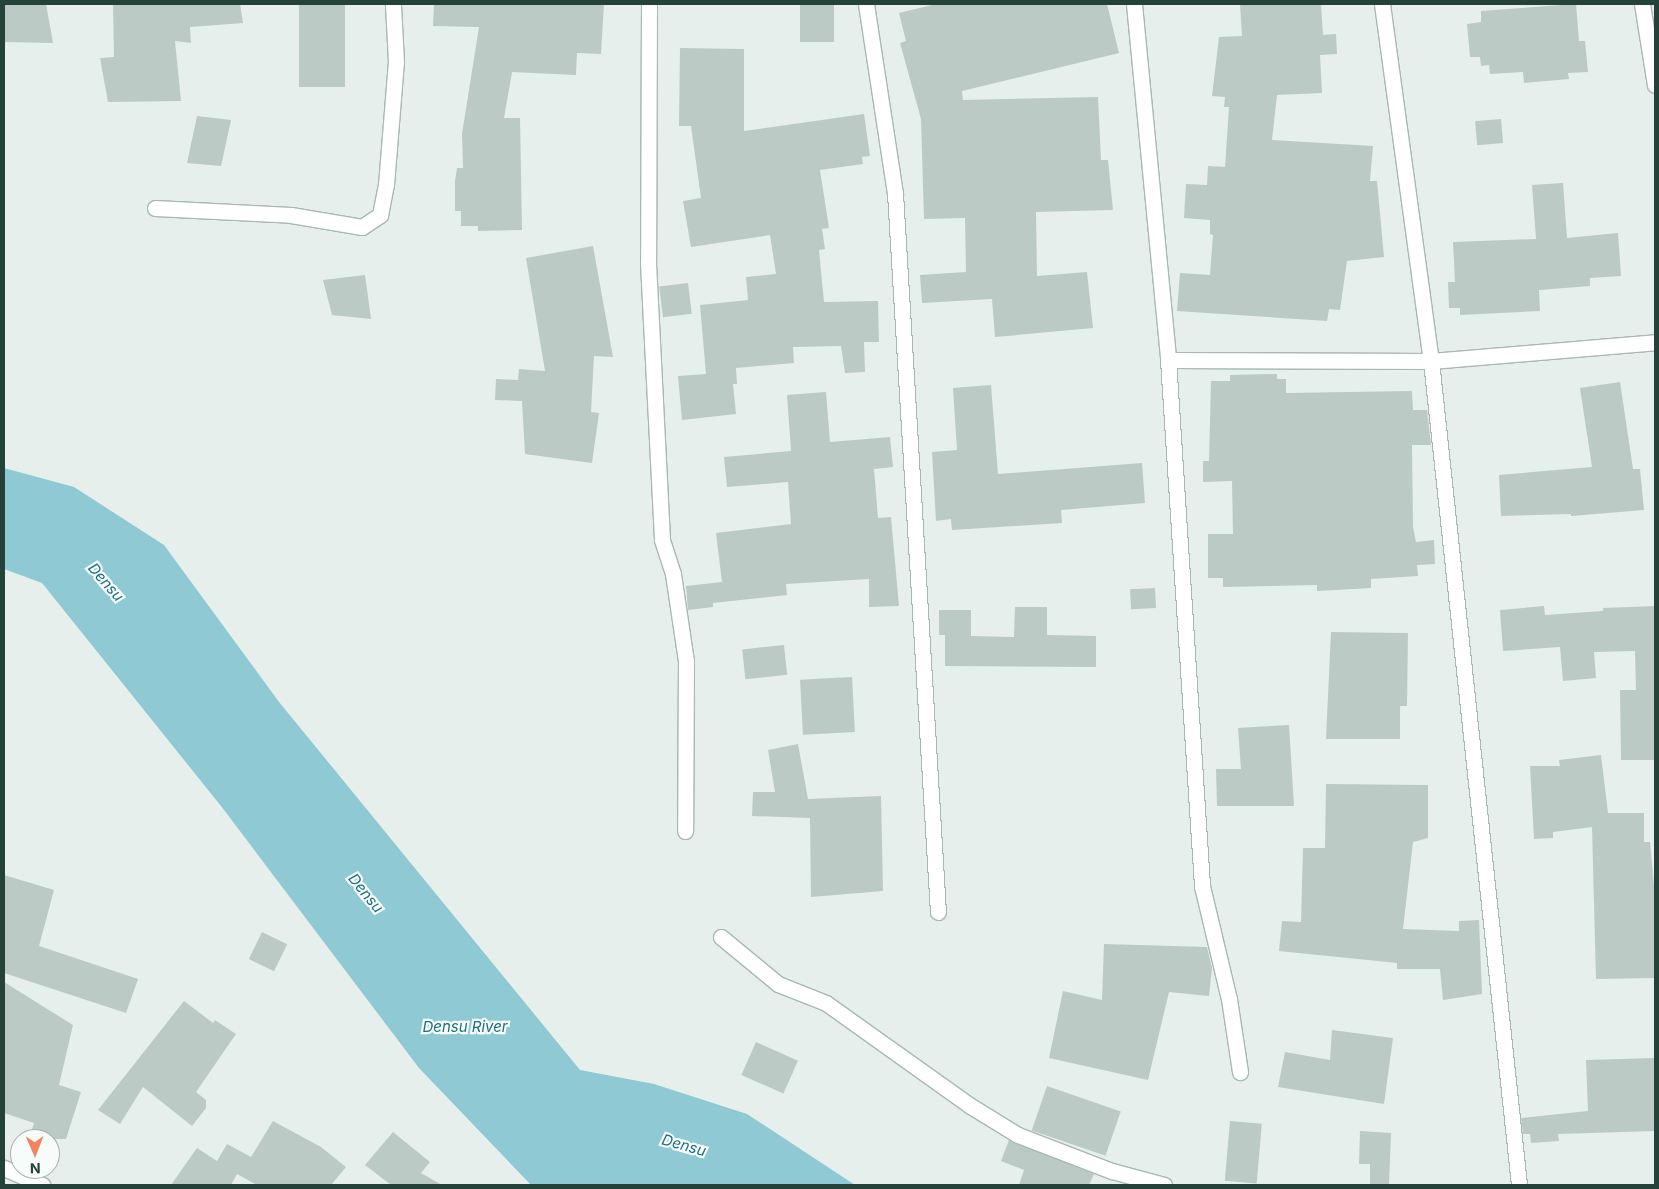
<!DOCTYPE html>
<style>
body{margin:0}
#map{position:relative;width:1659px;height:1189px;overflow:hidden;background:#e6efeb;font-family:Inter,sans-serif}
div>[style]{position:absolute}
.water>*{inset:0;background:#8ec9d4}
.building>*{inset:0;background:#bbcac4;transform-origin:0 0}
.roads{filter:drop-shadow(1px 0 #a8b8b2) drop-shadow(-1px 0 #a8b8b2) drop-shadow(0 1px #a8b8b2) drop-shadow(0 -1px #a8b8b2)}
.street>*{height:15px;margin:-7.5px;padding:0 7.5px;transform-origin:7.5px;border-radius:7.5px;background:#fff}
.secondary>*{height:15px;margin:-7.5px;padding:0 7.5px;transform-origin:7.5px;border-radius:7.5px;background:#fff}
span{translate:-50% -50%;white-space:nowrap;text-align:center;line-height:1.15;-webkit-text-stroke:4.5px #f7fbf9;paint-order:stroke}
.water-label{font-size:15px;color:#1c6f80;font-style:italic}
.frame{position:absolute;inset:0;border:5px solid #24423a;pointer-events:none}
.north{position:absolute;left:10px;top:1129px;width:50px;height:50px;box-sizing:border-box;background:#f7fbf9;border:1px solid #a3b1ad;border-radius:50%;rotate:179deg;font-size:14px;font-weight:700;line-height:20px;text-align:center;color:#24423a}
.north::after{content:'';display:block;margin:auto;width:18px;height:22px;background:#f4845f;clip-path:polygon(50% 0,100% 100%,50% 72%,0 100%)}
</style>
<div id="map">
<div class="water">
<div style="clip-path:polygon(4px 468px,74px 487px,164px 545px,279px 702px,580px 1070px,654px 1084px,747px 1114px,855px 1185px,531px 1185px,419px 1068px,221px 806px,42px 583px,4px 569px)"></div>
</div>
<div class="building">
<div style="clip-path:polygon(4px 4px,46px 4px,53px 43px,4px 42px)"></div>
<div style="clip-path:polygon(113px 4px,240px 4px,243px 23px,190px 27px,191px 43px,175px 41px,181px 101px,108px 102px,100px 58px,114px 57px)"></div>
<div style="left:299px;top:4px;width:46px;height:83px"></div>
<div style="clip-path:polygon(434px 4px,604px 4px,601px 54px,577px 53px,576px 75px,512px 72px,504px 118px,520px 118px,522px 230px,478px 231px,478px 226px,461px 226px,461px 211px,455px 211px,455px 181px,457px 168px,463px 168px,462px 134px,479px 27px,433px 26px)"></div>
<div style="left:800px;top:4px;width:34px;height:38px"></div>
<div style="clip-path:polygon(936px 4px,1107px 4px,1119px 53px,962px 91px,963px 100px,1098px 97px,1101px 160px,1108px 160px,1113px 210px,1036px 212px,1037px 276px,1087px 272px,1093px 328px,995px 337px,992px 299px,922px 303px,920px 275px,966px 272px,965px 218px,924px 219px,921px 119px,900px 43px,906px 41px,899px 13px)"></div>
<div style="clip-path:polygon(1240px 4px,1321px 4px,1323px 35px,1336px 34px,1337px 54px,1320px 55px,1322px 93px,1277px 95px,1272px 140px,1373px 146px,1370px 181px,1377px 181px,1384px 257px,1347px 261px,1340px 310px,1329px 309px,1327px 321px,1177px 311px,1180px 273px,1210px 275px,1213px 235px,1210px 234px,1210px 220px,1184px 218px,1186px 184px,1207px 185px,1208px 166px,1225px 167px,1229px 107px,1224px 107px,1225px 97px,1212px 96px,1219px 37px,1242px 36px)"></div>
<div style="clip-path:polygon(1576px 4px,1579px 41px,1585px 41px,1588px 72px,1568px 73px,1569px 79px,1524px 83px,1523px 72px,1490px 74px,1489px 65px,1481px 66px,1480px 57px,1470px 57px,1467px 24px,1481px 22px,1481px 11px)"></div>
<div style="clip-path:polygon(680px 48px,744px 49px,744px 131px,864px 114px,870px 156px,862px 157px,863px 164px,820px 170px,829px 228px,822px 229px,825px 249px,819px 250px,824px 302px,878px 301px,879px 342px,864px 342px,865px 372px,845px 373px,841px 346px,793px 347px,794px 363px,736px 368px,737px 384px,733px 384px,736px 414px,682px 420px,678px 376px,706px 374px,700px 305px,748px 300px,746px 277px,776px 274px,770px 235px,691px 247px,683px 201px,701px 198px,691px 126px,679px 126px)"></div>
<div style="clip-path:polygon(197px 116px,231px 120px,221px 166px,187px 163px)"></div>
<div style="left:1501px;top:119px;width:24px;height:26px;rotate:85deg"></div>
<div style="clip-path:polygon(1563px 183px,1567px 238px,1618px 233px,1621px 276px,1590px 278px,1590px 286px,1539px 290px,1540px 311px,1460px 315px,1460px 308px,1449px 308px,1448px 282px,1455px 282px,1453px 242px,1536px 239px,1532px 185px)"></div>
<div style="clip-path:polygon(593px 246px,613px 357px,594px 356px,591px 412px,599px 413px,592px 463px,525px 454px,522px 401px,495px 400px,496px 379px,518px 380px,519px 369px,545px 371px,526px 258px)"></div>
<div style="clip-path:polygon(365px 275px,371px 319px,332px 315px,323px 280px)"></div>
<div style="left:688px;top:283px;width:31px;height:29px;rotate:83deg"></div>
<div style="clip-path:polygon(1277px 374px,1277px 379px,1286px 379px,1286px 393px,1412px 391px,1413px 410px,1427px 410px,1431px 445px,1412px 445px,1413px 527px,1416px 542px,1434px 540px,1435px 564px,1417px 565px,1418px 576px,1371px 579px,1371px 588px,1317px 591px,1317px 585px,1223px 587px,1223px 578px,1208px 578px,1208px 534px,1233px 534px,1232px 481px,1203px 482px,1203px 461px,1209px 461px,1211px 381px,1230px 381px,1230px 375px)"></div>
<div style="clip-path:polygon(1620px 382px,1633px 469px,1640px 469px,1644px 510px,1571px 516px,1571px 514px,1501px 516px,1499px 475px,1592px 467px,1580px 388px)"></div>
<div style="clip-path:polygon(991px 385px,998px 474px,1142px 463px,1145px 503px,1061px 510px,1062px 523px,952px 530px,951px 519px,936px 521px,932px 452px,957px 450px,953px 388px)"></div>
<div style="clip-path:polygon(826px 392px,830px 442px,890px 437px,893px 467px,874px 469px,878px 518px,891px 517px,899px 606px,869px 607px,869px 579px,786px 584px,787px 595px,713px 603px,713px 607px,688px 610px,686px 586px,722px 582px,716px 533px,791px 524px,788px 482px,727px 487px,724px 457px,791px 451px,787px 395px)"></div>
<div style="left:1155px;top:588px;width:20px;height:25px;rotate:87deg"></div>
<div style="clip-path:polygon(1544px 606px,1545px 615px,1603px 611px,1603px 608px,1655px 606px,1655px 760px,1621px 760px,1620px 690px,1636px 690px,1635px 651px,1594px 652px,1596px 678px,1563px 681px,1560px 647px,1503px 651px,1500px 610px)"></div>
<div style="clip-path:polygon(1015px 607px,1047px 607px,1047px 635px,1096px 636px,1096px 667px,945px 666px,945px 635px,939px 635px,939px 610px,971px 610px,971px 636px,1014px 637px)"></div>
<div style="clip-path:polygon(1331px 632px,1408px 633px,1407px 706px,1400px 706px,1400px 739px,1326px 739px)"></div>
<div style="left:784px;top:645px;width:30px;height:42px;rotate:84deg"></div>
<div style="left:852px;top:677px;width:55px;height:52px;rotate:87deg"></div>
<div style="clip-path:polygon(1289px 725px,1294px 806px,1217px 806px,1216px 769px,1241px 769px,1238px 728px)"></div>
<div style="clip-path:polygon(798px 744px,808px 799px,881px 796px,883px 891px,811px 897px,810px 818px,752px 816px,753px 792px,775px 792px,768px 750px)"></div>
<div style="clip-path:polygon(1601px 755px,1608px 813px,1644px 813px,1644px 842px,1650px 842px,1655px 896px,1655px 978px,1596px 979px,1592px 827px,1553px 832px,1553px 838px,1534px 839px,1530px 766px,1560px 766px,1559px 760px)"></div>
<div style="clip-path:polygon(1326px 784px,1428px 785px,1428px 838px,1413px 842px,1403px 929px,1459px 931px,1459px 921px,1479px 920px,1482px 994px,1443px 1000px,1440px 969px,1397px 969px,1397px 963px,1279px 951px,1282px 921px,1301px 922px,1303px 848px,1325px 848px)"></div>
<div style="clip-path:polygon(4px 875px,54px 890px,39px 946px,138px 979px,126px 1013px,4px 973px)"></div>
<div style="left:262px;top:932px;width:28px;height:30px;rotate:26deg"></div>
<div style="clip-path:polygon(1104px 944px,1207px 947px,1212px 968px,1209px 996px,1169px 992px,1148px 1080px,1049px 1058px,1063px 991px,1102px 1000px)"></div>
<div style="clip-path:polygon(4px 982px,73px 1025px,59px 1085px,81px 1092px,66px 1139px,29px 1139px,34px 1123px,4px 1113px)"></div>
<div style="clip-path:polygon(184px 1001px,213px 1023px,215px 1020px,236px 1034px,196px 1092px,206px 1100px,206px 1108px,192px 1126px,143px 1087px,120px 1124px,98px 1110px)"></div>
<div style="clip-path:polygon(1332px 1030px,1393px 1038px,1384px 1104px,1278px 1087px,1285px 1052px,1330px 1060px)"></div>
<div style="left:756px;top:1042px;width:46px;height:36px;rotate:24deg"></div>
<div style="clip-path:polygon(1655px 1058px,1655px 1131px,1558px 1134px,1559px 1141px,1531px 1143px,1530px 1134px,1523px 1134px,1521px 1118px,1588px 1111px,1586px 1060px)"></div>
<div style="left:1047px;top:1086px;width:78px;height:47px;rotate:19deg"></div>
<div style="clip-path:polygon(273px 1121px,321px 1147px,346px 1167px,331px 1185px,257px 1185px,237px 1174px,231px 1185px,171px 1185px,197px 1148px,217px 1161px,227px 1144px,251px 1157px)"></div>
<div style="left:1230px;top:1121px;width:32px;height:60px;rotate:5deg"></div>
<div style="clip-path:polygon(1360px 1131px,1391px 1133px,1389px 1185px,1370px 1185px,1370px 1164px,1359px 1164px)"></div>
<div style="clip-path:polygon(393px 1132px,430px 1162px,421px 1173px,442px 1185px,391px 1185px,365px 1165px)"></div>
<div style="clip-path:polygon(1009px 1140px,1094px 1174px,1089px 1185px,1019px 1185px,1024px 1170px,1001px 1161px)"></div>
</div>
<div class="roads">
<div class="street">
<div style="left:649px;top:4px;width:259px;rotate:90.2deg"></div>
<div style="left:648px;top:263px;width:277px;rotate:87.1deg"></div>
<div style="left:662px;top:540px;width:36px;rotate:72deg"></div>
<div style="left:673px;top:574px;width:88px;rotate:81.5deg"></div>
<div style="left:686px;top:661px;width:170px;rotate:90.3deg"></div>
<div style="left:866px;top:4px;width:191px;rotate:81.3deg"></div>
<div style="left:895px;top:193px;width:720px;rotate:86.58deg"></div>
<div style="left:1134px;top:4px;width:358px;rotate:84.5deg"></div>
<div style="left:1168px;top:360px;width:527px;rotate:86.3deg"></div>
<div style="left:1202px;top:886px;width:116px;rotate:76.6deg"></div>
<div style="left:1229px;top:999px;width:74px;rotate:81.4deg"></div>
<div style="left:1382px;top:4px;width:360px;rotate:82.2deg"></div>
<div style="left:1431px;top:361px;width:829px;rotate:83.9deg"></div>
<div style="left:1642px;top:4px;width:82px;rotate:80.9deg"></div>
<div style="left:155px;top:208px;width:136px;rotate:2.9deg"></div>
<div style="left:291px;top:215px;width:72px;rotate:9.6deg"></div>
<div style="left:362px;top:227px;width:22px;rotate:-34deg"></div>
<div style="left:380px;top:215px;width:31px;rotate:-79deg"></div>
<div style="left:386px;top:185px;width:123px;rotate:-85.4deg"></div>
<div style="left:396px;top:62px;width:58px;rotate:-93deg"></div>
<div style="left:1168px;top:360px;width:263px;rotate:0.2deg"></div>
<div style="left:1431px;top:361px;width:225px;rotate:-4.8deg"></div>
<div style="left:721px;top:937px;width:74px;rotate:39.5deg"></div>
<div style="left:778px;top:984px;width:52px;rotate:21.6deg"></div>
<div style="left:826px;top:1003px;width:176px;rotate:35.5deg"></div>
<div style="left:969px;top:1105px;width:57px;rotate:31.5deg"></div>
<div style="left:1018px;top:1135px;width:101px;rotate:21deg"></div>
<div style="left:1112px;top:1171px;width:54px;rotate:15.1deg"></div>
</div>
<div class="secondary">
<div style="left:4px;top:1168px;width:42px;rotate:24.1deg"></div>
</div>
</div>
<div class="water-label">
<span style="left:106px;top:582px;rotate:49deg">Densu</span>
<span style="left:366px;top:893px;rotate:51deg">Densu</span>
<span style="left:465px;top:1027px">Densu River</span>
<span style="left:684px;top:1145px;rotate:16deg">Densu</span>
</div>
<div class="frame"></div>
<div class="north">N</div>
</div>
